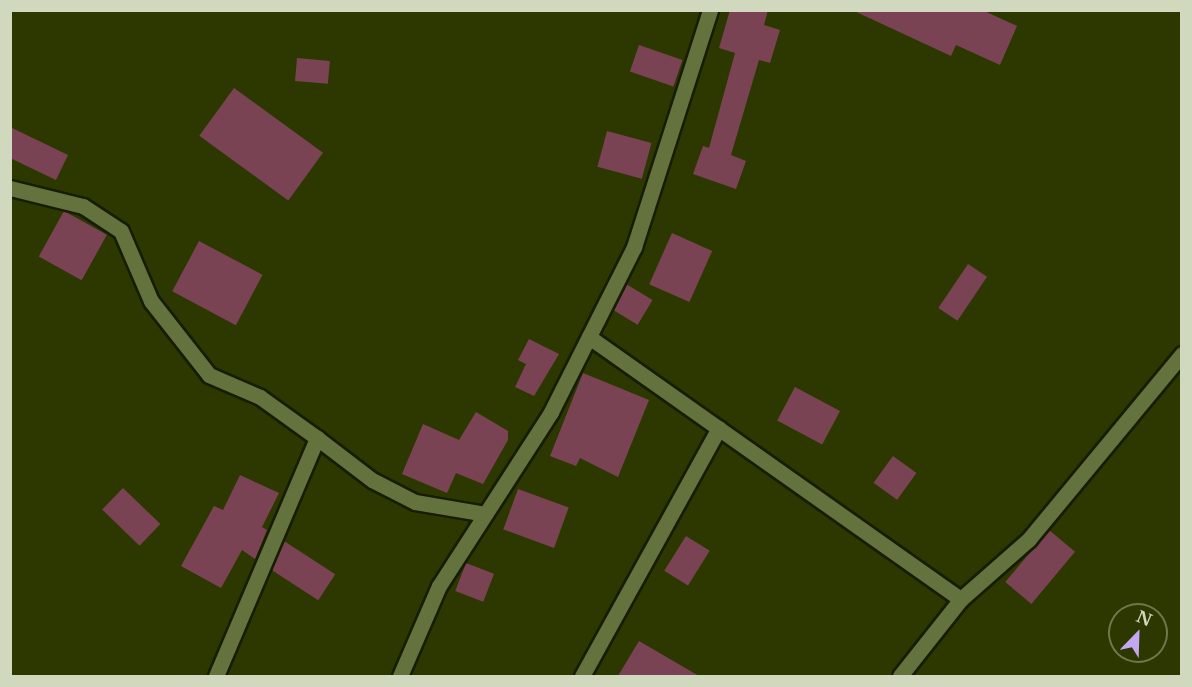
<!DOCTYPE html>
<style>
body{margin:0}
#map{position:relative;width:1192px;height:687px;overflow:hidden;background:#2c3800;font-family:"Libre Baskerville",serif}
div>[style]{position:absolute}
.building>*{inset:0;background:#7a4354;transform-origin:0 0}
.roads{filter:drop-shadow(2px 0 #171d03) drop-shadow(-2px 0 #171d03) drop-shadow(0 2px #171d03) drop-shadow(0 -2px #171d03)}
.street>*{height:15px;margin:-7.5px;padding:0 7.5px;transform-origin:7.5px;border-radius:7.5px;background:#64733d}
span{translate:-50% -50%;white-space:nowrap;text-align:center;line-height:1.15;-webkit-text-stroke:4.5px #2c3800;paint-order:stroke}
.frame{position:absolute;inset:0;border:12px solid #d0d9bd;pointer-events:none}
.north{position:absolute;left:1108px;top:603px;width:60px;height:60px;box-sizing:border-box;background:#2c3800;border:2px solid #6e784c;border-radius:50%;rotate:23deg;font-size:16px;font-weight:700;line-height:24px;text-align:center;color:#d0d9bd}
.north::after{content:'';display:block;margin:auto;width:21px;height:27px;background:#c4a7f1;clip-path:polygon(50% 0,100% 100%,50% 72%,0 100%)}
</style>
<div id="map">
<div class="building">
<div style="clip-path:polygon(730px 10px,768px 10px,764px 25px,780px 30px,770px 63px,759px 60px,731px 155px,746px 161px,736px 189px,693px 174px,703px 146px,709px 148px,735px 53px,719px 48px)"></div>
<div style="clip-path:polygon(852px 10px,982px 10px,1017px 26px,1000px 65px,956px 45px,951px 56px)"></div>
<div style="left:639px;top:45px;width:46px;height:28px;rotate:19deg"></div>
<div style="left:297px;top:58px;width:33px;height:23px;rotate:5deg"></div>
<div style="left:234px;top:88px;width:110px;height:59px;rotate:36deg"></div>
<div style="clip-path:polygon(10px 127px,68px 155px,56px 180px,10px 158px)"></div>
<div style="left:607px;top:131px;width:46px;height:37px;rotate:15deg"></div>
<div style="left:64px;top:211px;width:49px;height:52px;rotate:29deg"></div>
<div style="left:672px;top:233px;width:44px;height:56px;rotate:24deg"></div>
<div style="left:199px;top:241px;width:72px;height:57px;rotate:28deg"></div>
<div style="left:968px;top:264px;width:23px;height:53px;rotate:34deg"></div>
<div style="left:626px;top:284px;width:31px;height:29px;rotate:31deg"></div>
<div style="clip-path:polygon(529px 339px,559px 354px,534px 396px,515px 387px,526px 364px,518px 360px)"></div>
<div style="clip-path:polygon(583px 373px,649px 400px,618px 477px,580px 458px,576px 466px,550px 456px)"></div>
<div style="left:795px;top:387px;width:51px;height:38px;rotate:28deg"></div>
<div style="clip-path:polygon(476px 412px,508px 431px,508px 440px,483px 484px,456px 473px,447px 493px,402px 474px,423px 424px,459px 440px)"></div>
<div style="left:893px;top:456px;width:29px;height:33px;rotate:36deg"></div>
<div style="clip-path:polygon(240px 475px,279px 493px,262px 527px,267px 530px,255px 559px,242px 550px,221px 588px,181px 566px,214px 506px,223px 510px)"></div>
<div style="left:123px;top:488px;width:52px;height:30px;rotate:44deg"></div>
<div style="left:518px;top:489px;width:54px;height:43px;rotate:20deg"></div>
<div style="left:1049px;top:530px;width:34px;height:68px;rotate:40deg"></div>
<div style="left:686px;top:536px;width:28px;height:41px;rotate:32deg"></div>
<div style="left:284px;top:541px;width:61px;height:31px;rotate:33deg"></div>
<div style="left:466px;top:563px;width:30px;height:30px;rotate:21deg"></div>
<div style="clip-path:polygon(639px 641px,699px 676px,618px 676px)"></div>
</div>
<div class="roads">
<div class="street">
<div style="left:10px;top:188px;width:75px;rotate:13.9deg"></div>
<div style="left:83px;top:206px;width:45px;rotate:33.3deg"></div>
<div style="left:121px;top:231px;width:76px;rotate:66.8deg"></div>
<div style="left:151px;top:301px;width:94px;rotate:51.9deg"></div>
<div style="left:209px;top:375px;width:56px;rotate:23.3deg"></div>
<div style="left:260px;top:397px;width:70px;rotate:35.7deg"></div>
<div style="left:589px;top:337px;width:455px;rotate:35.2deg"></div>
<div style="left:216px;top:676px;width:259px;rotate:-67deg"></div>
<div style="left:317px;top:438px;width:69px;rotate:37.4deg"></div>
<div style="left:372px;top:480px;width:48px;rotate:27.1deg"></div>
<div style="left:415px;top:502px;width:71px;rotate:9.7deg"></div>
<div style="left:400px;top:676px;width:98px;rotate:-66.6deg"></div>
<div style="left:439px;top:586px;width:207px;rotate:-57.2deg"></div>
<div style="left:551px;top:412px;width:185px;rotate:-63.3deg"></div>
<div style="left:634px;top:247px;width:249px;rotate:-72.2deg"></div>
<div style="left:582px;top:676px;width:283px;rotate:-61.1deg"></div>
<div style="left:900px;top:676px;width:98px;rotate:-51.6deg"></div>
<div style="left:961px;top:599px;width:91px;rotate:-41.4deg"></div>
<div style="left:1029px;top:539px;width:240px;rotate:-50.4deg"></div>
</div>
</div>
<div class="frame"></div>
<div class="north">N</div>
</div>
